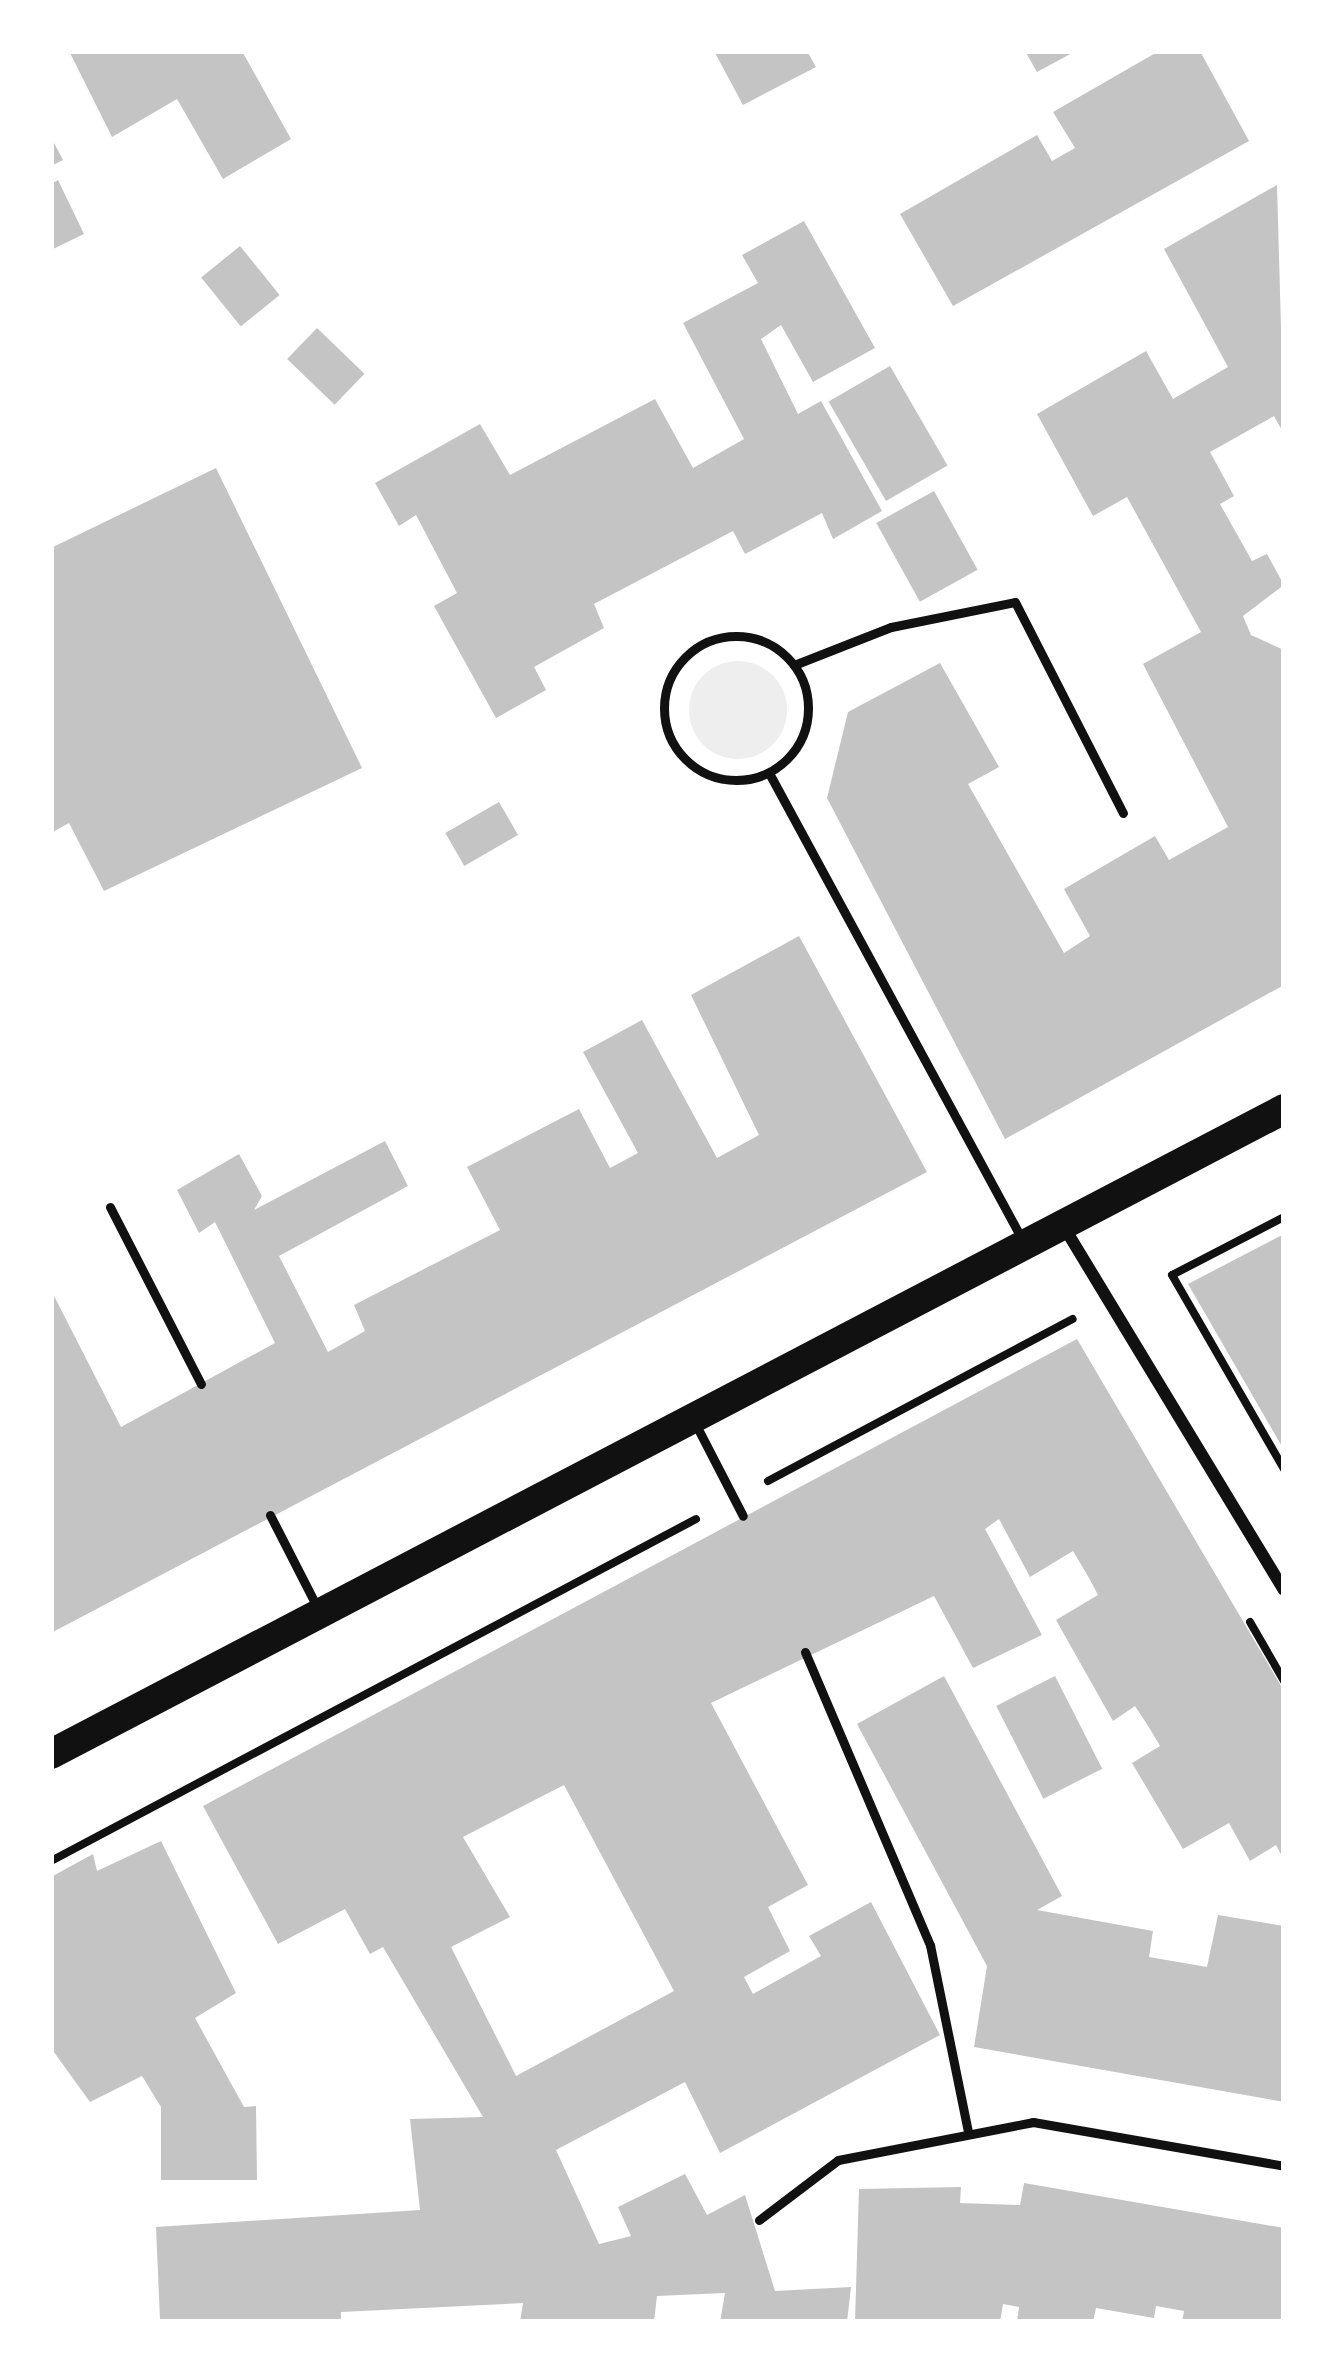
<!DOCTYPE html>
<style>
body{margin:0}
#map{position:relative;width:1335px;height:2373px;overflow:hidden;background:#fff;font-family:Barlow,sans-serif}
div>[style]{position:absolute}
.green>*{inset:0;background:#eee}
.round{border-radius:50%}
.building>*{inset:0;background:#c4c4c4;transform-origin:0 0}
.path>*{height:8px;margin:-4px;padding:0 4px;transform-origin:4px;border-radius:4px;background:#111}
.service>*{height:9px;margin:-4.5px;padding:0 4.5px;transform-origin:4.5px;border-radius:4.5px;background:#111}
.service>.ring{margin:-4.5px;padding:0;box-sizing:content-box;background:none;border:9px solid #111;border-radius:50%}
.minor>*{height:12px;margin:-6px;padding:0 6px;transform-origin:6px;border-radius:6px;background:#111}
.primary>*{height:30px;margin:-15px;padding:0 15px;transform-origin:15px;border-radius:15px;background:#111}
span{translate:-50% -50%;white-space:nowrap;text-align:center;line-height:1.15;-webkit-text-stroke:9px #fff;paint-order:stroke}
.frame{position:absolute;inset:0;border:54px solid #fff;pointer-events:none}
</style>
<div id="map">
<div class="green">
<div class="round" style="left:689px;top:661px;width:98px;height:98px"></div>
</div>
<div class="building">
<div style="clip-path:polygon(69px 51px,242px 51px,291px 139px,223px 179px,177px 99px,112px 137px)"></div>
<div style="clip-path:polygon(714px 51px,807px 51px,816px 67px,743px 105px)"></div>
<div style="clip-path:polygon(1025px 51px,1076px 51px,1037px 72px)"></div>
<div style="clip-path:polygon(1159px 51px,1200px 51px,1249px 141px,953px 306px,900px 214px,1037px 135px,1052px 161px,1075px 148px,1053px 112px)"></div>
<div style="clip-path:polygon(51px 137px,63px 160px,51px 166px)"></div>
<div style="clip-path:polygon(58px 180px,84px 234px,51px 250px,51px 184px)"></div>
<div style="clip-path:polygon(1277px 185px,1284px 434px,1274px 416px,1210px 452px,1234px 496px,1220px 504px,1252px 561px,1267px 554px,1284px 585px,1243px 616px,1251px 635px,1284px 650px,1284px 985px,1005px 1139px,827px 798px,848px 712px,940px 663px,999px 767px,968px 784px,1064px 953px,1090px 936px,1064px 889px,1155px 836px,1169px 860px,1228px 827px,1143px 664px,1201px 632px,1127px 497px,1093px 516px,1037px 414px,1146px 351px,1173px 399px,1228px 367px,1164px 249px)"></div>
<div style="clip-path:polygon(804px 221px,875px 348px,813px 382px,781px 325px,761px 339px,798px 414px,821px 401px,882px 511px,833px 539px,822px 513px,745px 554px,733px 531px,594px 604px,604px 628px,534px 667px,546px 690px,496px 718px,434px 606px,457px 593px,416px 515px,399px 526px,375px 483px,480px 424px,510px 475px,655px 399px,693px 468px,744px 439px,683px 323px,758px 283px,742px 255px)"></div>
<div style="left:240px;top:246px;width:63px;height:50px;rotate:51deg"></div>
<div style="left:317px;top:328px;width:66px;height:43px;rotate:44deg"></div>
<div style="left:890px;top:366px;width:115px;height:71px;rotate:60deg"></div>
<div style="clip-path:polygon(216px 468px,362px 768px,104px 891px,69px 823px,51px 833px,51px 548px)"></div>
<div style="left:934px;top:491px;width:90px;height:66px;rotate:61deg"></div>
<div style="left:499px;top:802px;width:38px;height:62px;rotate:60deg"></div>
<div style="clip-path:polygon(799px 936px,927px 1172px,51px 1633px,51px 1290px,121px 1427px,275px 1343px,215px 1222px,199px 1233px,177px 1190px,239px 1154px,262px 1196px,254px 1210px,385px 1141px,408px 1186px,279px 1256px,328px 1352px,365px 1331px,354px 1305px,500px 1230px,467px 1167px,579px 1109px,610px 1168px,638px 1153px,583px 1052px,642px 1020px,717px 1158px,759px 1135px,691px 995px)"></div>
<div style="clip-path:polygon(1284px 1234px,1284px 1450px,1188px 1284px)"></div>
<div style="clip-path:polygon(evenodd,1077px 1339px,1284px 1691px,1284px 1860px,1276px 1845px,1250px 1861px,1229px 1823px,1183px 1849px,1132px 1763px,1160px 1746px,1150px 1729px,1135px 1706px,1113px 1721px,1056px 1620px,1098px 1595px,1089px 1578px,1073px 1551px,1030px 1577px,999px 1519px,985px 1529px,1042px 1635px,973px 1668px,934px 1596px,711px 1703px,808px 1885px,768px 1907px,790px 1951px,744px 1977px,753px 1994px,821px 1956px,809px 1936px,871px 1902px,940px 2035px,720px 2153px,685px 2082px,556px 2150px,599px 2244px,631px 2236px,618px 2207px,685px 2174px,707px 2215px,745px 2195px,775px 2291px,851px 2287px,847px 2322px,720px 2322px,725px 2293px,657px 2296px,654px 2322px,520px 2322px,523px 2303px,341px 2312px,341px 2322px,160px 2320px,156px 2227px,420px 2210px,410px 2119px,483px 2117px,383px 1947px,370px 1954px,345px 1909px,278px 1944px,203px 1806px,1077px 1339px,564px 1785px,674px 1991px,516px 2076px,451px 1947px,510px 1917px,463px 1837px,564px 1785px)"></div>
<div style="clip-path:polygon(944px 1676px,1062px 1896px,1037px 1910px,1153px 1931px,1149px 1957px,1207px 1967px,1218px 1915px,1284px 1926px,1284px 2102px,974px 2047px,987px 1966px,857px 1724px)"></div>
<div style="left:1055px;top:1676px;width:104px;height:66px;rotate:63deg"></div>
<div style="clip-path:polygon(161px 1841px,236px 1993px,195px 2018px,244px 2107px,256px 2106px,257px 2180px,161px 2180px,161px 2107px,142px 2076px,90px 2102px,51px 2048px,51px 1877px,93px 1854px,97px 1871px)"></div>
<div style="clip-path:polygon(1024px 2183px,1284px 2228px,1284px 2322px,1182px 2322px,1184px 2311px,1156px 2306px,1154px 2318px,1096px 2308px,1093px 2322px,1017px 2322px,1019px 2307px,1003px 2304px,1000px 2322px,855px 2322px,859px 2189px,961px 2187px,960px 2203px,1020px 2205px)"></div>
</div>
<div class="path">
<div style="left:1284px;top:1217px;width:126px;rotate:152.6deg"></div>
<div style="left:1172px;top:1275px;width:224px;rotate:60deg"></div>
<div style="left:768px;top:1481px;width:345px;rotate:-28deg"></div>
<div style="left:1250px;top:1622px;width:68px;rotate:60deg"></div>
<div style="left:51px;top:1861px;width:730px;rotate:-27.93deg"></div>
</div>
<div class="service">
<div class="ring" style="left:664px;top:636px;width:135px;height:135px"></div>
<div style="left:794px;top:665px;width:104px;rotate:-21.4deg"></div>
<div style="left:891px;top:627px;width:126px;rotate:-11.4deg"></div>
<div style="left:1015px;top:602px;width:237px;rotate:62.9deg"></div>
<div style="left:769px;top:773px;width:532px;rotate:61.51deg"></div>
<div style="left:110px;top:1207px;width:199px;rotate:62.8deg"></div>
<div style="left:696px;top:1425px;width:102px;rotate:62.7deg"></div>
<div style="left:270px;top:1515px;width:103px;rotate:62.9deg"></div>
<div style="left:805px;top:1652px;width:319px;rotate:66.9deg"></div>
<div style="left:930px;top:1945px;width:190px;rotate:78.5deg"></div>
<div style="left:759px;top:2220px;width:99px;rotate:-37.2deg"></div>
<div style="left:838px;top:2160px;width:199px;rotate:-11deg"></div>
<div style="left:1033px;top:2122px;width:255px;rotate:9.9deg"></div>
</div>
<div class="minor">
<div style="left:1064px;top:1227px;width:424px;rotate:58.8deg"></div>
</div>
<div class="primary">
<div style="left:51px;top:1754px;width:1392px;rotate:-27.61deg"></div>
</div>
<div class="frame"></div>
</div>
